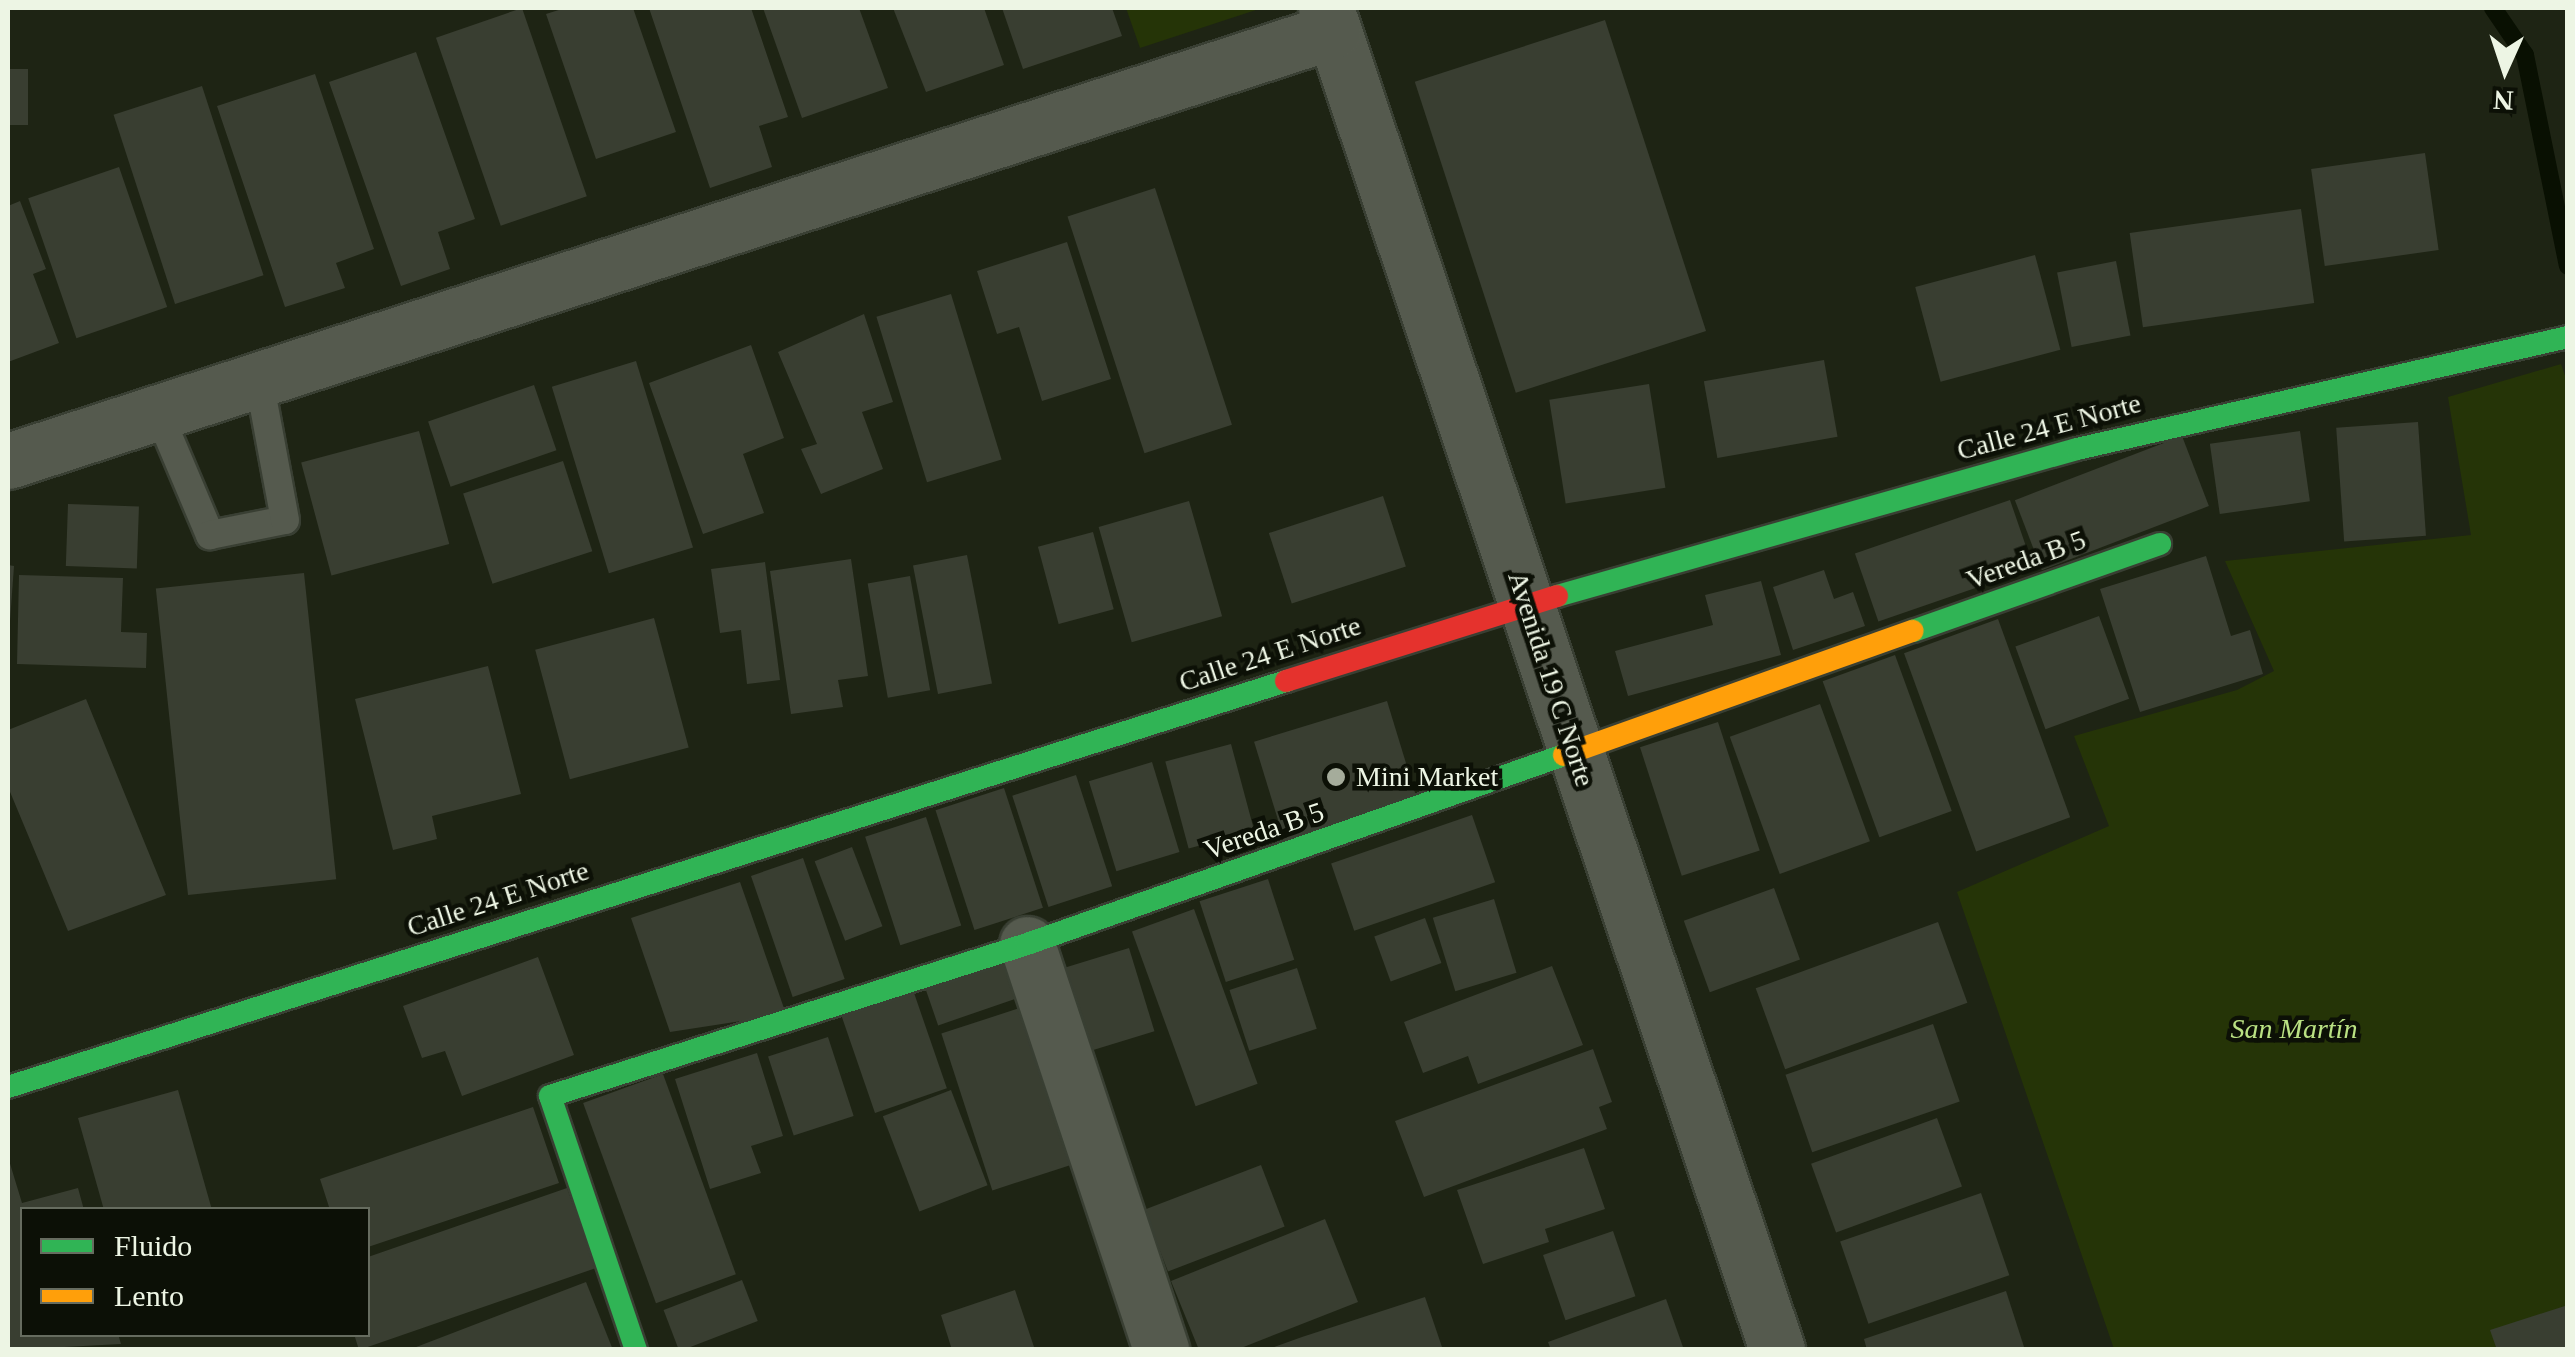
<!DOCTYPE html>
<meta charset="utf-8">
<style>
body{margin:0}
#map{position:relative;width:2575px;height:1357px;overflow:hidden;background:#1e2414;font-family:Georgia,serif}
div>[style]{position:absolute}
.green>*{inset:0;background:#253407}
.stream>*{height:18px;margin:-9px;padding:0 9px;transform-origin:9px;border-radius:9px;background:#091002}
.building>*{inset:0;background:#393e31;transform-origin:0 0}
.roads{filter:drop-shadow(2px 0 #393f33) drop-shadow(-2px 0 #393f33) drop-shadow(0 2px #393f33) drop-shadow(0 -2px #393f33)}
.lane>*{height:28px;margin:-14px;padding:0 14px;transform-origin:14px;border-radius:14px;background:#555a4e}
.street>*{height:55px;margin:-27.5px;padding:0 27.5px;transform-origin:27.5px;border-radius:27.5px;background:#555a4e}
.fast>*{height:22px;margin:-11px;padding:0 11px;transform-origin:11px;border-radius:11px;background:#30b455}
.slow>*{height:22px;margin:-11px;padding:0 11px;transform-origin:11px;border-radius:11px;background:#ff9f0a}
.jam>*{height:22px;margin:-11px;padding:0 11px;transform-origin:11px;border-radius:11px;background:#e5322d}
.dots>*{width:28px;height:28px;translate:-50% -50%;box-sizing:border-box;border:5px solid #0c1006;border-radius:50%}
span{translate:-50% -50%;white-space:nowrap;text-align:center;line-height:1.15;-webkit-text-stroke:9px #0c1006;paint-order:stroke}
.street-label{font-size:28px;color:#edf5e4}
.poi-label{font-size:28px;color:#edf5e4}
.left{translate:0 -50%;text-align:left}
.park-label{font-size:28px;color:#bae283;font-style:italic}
.frame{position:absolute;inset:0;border:10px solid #edf5e4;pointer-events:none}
.legend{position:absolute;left:20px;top:1207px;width:350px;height:130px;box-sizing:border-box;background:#0c1006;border:2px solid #666c5f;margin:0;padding:12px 18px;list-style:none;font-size:30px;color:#edf5e4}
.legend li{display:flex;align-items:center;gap:20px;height:50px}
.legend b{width:50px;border:2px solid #666c5f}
.north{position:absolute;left:2455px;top:20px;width:100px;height:100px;-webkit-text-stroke:8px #0c1006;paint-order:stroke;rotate:183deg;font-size:28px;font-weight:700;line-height:40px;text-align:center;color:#edf5e4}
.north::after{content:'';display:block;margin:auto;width:35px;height:45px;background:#edf5e4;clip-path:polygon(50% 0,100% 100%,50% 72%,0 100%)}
</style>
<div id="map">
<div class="green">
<div style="clip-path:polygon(1126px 8px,1262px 8px,1140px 48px)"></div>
<div style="clip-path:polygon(2561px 364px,2568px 384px,2567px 1349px,2114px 1349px,1957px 892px,2109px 826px,2074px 736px,2237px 690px,2274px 671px,2225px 561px,2471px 535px,2448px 397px)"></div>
</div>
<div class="stream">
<div style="left:2493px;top:8px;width:57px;rotate:55.8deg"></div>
<div style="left:2525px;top:55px;width:215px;rotate:78.5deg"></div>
</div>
<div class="building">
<div style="left:522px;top:8px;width:199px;height:91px;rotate:71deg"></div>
<div style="clip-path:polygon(565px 8px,633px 8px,676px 132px,596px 159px,546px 14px)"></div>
<div style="clip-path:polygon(649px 8px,751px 8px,788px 117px,759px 126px,772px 167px,710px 188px)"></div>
<div style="clip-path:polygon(763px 8px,859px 8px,888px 88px,802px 118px)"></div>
<div style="clip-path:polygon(893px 8px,984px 8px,1004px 65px,926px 92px)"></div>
<div style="clip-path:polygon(1002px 8px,1112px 8px,1122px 36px,1023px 69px)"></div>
<div style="left:1605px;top:20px;width:327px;height:200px;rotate:72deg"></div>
<div style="clip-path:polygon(416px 52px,475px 219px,438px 232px,450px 269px,401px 286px,329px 82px)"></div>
<div style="left:8px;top:69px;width:20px;height:56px"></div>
<div style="clip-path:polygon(315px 74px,374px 249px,336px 263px,345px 288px,285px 307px,217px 106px)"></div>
<div style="left:202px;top:86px;width:199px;height:93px;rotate:72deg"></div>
<div style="left:2425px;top:153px;width:98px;height:115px;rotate:82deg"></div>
<div style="left:119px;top:167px;width:148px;height:96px;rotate:71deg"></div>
<div style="left:1155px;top:188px;width:249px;height:92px;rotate:72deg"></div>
<div style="clip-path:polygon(20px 201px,46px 269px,33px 274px,59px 343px,8px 362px,8px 206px)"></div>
<div style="left:2301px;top:209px;width:95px;height:173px;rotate:82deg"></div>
<div style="clip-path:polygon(1067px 242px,1111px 379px,1042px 401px,1019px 327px,997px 334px,977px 271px)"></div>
<div style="left:2035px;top:255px;width:98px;height:124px;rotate:75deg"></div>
<div style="left:2116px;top:261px;width:76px;height:60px;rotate:79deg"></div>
<div style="left:951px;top:294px;width:173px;height:78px;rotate:73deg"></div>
<div style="clip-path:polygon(864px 314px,893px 402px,862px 412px,883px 469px,821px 494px,801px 449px,817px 444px,778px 352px)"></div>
<div style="clip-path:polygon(751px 345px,784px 438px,743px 454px,764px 513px,703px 534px,649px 383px)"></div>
<div style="left:1824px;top:360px;width:78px;height:122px;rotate:80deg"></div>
<div style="left:636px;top:361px;width:195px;height:88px;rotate:73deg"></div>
<div style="left:1649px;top:384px;width:105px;height:101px;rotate:81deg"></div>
<div style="left:534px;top:385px;width:69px;height:112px;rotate:71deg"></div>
<div style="left:2418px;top:422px;width:114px;height:82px;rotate:86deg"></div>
<div style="left:419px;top:431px;width:117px;height:122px;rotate:75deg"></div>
<div style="left:2300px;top:431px;width:71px;height:91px;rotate:82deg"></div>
<div style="left:2182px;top:436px;width:75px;height:179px;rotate:69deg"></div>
<div style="left:563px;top:461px;width:95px;height:105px;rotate:72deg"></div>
<div style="left:1383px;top:496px;width:74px;height:120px;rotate:72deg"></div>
<div style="left:2010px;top:500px;width:72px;height:164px;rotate:71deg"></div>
<div style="left:1189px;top:501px;width:120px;height:94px;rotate:74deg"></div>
<div style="left:68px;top:504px;width:71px;height:62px;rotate:2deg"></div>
<div style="left:1093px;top:532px;width:80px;height:57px;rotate:75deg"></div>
<div style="left:967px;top:555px;width:131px;height:55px;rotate:79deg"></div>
<div style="clip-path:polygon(2206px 556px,2231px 636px,2250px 630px,2263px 674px,2140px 712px,2100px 589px)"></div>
<div style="clip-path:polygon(851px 559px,868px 676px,838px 680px,843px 707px,791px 714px,770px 571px)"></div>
<div style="clip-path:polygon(765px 562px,780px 680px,747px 684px,741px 630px,720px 633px,711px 569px)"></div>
<div style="clip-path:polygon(8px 565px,14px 566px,10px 621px,8px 621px)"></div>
<div style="clip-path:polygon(1824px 570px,1834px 599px,1853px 592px,1865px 626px,1793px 650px,1773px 587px)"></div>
<div style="left:304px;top:573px;width:308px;height:149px;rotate:84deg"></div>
<div style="clip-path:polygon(19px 575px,123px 578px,121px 632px,147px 633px,146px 668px,17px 664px)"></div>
<div style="left:910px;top:576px;width:116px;height:43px;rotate:80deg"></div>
<div style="clip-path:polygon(1761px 581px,1781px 655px,1628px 696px,1615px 651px,1713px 625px,1705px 595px)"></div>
<div style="left:2099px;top:616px;width:88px;height:89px;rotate:70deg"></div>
<div style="left:654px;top:618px;width:134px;height:123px;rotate:75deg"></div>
<div style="left:1998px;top:619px;width:211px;height:100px;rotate:70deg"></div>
<div style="left:1895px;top:655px;width:166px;height:77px;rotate:70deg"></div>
<div style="clip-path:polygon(488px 666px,521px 794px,432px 816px,437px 839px,393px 850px,355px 699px)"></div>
<div style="clip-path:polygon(86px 699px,166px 895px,68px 931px,8px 787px,8px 730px)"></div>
<div style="left:1387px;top:701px;width:111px;height:139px;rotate:73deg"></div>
<div style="left:1820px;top:704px;width:146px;height:96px;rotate:70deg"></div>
<div style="left:1718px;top:722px;width:135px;height:82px;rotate:72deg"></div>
<div style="left:1231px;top:744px;width:90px;height:68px;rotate:75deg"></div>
<div style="left:1152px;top:762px;width:94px;height:66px;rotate:73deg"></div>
<div style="left:1076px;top:775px;width:117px;height:67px;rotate:72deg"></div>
<div style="left:1004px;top:788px;width:126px;height:72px;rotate:72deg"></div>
<div style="left:1472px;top:815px;width:71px;height:149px;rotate:71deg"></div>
<div style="left:926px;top:817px;width:114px;height:64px;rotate:72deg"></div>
<div style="left:852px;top:847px;width:85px;height:40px;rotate:69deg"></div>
<div style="left:803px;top:858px;width:128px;height:55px;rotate:71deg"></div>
<div style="left:1268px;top:879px;width:85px;height:72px;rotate:72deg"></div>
<div style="clip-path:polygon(740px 882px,786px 1014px,670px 1032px,631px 918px)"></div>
<div style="left:1774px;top:888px;width:76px;height:96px;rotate:70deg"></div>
<div style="left:1494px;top:899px;width:77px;height:64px;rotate:73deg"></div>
<div style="left:1194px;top:909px;width:186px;height:66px;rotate:70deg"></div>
<div style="left:1425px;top:918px;width:48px;height:54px;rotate:70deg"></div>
<div style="left:1938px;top:922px;width:86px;height:194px;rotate:70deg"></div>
<div style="left:1129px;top:948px;width:87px;height:87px;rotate:73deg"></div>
<div style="clip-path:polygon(538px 957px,574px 1055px,462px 1096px,445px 1051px,422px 1058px,403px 1006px)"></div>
<div style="left:1002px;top:959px;width:42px;height:82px;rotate:71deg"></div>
<div style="clip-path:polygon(1552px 966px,1583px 1045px,1478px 1084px,1468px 1056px,1423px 1073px,1404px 1022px)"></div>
<div style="left:1297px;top:968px;width:64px;height:71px;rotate:72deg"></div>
<div style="left:913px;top:990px;width:104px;height:76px;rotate:71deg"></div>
<div style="left:1026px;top:1006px;width:165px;height:89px;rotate:72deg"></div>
<div style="left:1933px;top:1024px;width:82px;height:156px;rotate:71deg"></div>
<div style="left:828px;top:1037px;width:83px;height:63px;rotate:72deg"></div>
<div style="clip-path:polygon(1593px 1049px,1612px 1102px,1599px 1107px,1607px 1129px,1424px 1197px,1395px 1121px)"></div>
<div style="clip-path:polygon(757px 1053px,783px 1136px,751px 1146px,761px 1173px,710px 1189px,675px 1079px)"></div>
<div style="left:663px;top:1074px;width:213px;height:85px;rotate:70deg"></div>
<div style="clip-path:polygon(178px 1090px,212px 1210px,104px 1210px,78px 1118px)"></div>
<div style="left:951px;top:1090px;width:102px;height:73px;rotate:69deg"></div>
<div style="clip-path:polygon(533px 1107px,559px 1183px,368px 1247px,368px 1210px,330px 1210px,320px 1179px)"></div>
<div style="left:1937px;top:1118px;width:73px;height:134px;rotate:70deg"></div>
<div style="clip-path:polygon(1584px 1148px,1605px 1209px,1545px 1229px,1549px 1242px,1483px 1264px,1457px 1190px)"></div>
<div style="clip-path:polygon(8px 1157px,22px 1203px,78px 1188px,84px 1210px,22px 1210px,22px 1334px,118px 1334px,121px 1344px,8px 1350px)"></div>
<div style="left:1261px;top:1165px;width:66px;height:125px;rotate:69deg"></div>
<div style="clip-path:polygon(567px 1188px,596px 1268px,359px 1350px,354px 1334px,368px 1334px,368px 1257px)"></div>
<div style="left:1981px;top:1193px;width:87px;height:149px;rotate:71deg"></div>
<div style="clip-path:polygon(1325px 1219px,1358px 1302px,1236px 1350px,1199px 1350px,1171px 1281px)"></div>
<div style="left:1613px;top:1231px;width:69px;height:74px;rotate:71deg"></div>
<div style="left:742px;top:1280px;width:44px;height:84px;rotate:69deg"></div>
<div style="clip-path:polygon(586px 1282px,613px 1350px,412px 1350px,411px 1349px)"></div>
<div style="clip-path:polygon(1015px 1290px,1035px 1350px,952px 1350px,941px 1315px)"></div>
<div style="clip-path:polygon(2006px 1291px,2025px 1350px,1867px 1350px,1864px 1339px)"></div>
<div style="clip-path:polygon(1425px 1297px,1443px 1350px,1266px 1350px,1302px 1337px)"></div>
<div style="clip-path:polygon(1666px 1299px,1684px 1350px,1551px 1350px,1548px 1342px)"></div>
<div style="clip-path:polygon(2568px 1305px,2568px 1350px,2497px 1350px,2490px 1330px)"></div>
</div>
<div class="roads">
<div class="lane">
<div style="left:158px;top:412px;width:134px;rotate:67.1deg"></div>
<div style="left:210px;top:535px;width:76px;rotate:-11.3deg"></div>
<div style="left:285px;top:520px;width:142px;rotate:-100.5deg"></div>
</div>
<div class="street">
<div style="left:1326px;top:8px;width:1416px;rotate:71.42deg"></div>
<div style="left:8px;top:461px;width:1393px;rotate:-17.98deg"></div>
<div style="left:1027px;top:944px;width:428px;rotate:71.7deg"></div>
</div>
<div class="fast">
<div style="left:1557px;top:596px;width:540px;rotate:-15.79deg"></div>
<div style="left:2077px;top:449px;width:504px;rotate:-12.85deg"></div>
<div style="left:1913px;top:631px;width:262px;rotate:-19.4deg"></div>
<div style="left:8px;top:1087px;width:1341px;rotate:-17.62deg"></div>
<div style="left:636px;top:1350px;width:268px;rotate:-108.7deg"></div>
<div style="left:550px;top:1096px;width:501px;rotate:-17.67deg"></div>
<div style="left:1027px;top:944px;width:569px;rotate:-19.39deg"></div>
</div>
<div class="slow">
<div style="left:1564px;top:755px;width:370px;rotate:-19.6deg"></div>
</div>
<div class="jam">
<div style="left:1286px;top:681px;width:284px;rotate:-17.4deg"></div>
</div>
</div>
<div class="dots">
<div style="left:1336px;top:777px;background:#a5ac9b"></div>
</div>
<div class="street-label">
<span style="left:2049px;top:427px;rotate:-15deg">Calle 24 E Norte</span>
<span style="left:2026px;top:560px;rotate:-20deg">Vereda B 5</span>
<span style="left:1270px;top:654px;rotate:-18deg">Calle 24 E Norte</span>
<span style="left:1551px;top:679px;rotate:72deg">Avenida 19 C Norte</span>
<span style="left:1264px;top:831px;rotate:-19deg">Vereda B 5</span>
<span style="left:498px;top:899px;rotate:-18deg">Calle 24 E Norte</span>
</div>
<div class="poi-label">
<span class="left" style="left:1356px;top:777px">Mini Market</span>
</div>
<div class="park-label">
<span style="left:2294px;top:1029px">San Martín</span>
</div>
<div class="frame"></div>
<ul class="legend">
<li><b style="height:12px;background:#30b455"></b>Fluido</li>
<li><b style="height:12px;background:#ff9f0a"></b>Lento</li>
</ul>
<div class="north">N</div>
</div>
